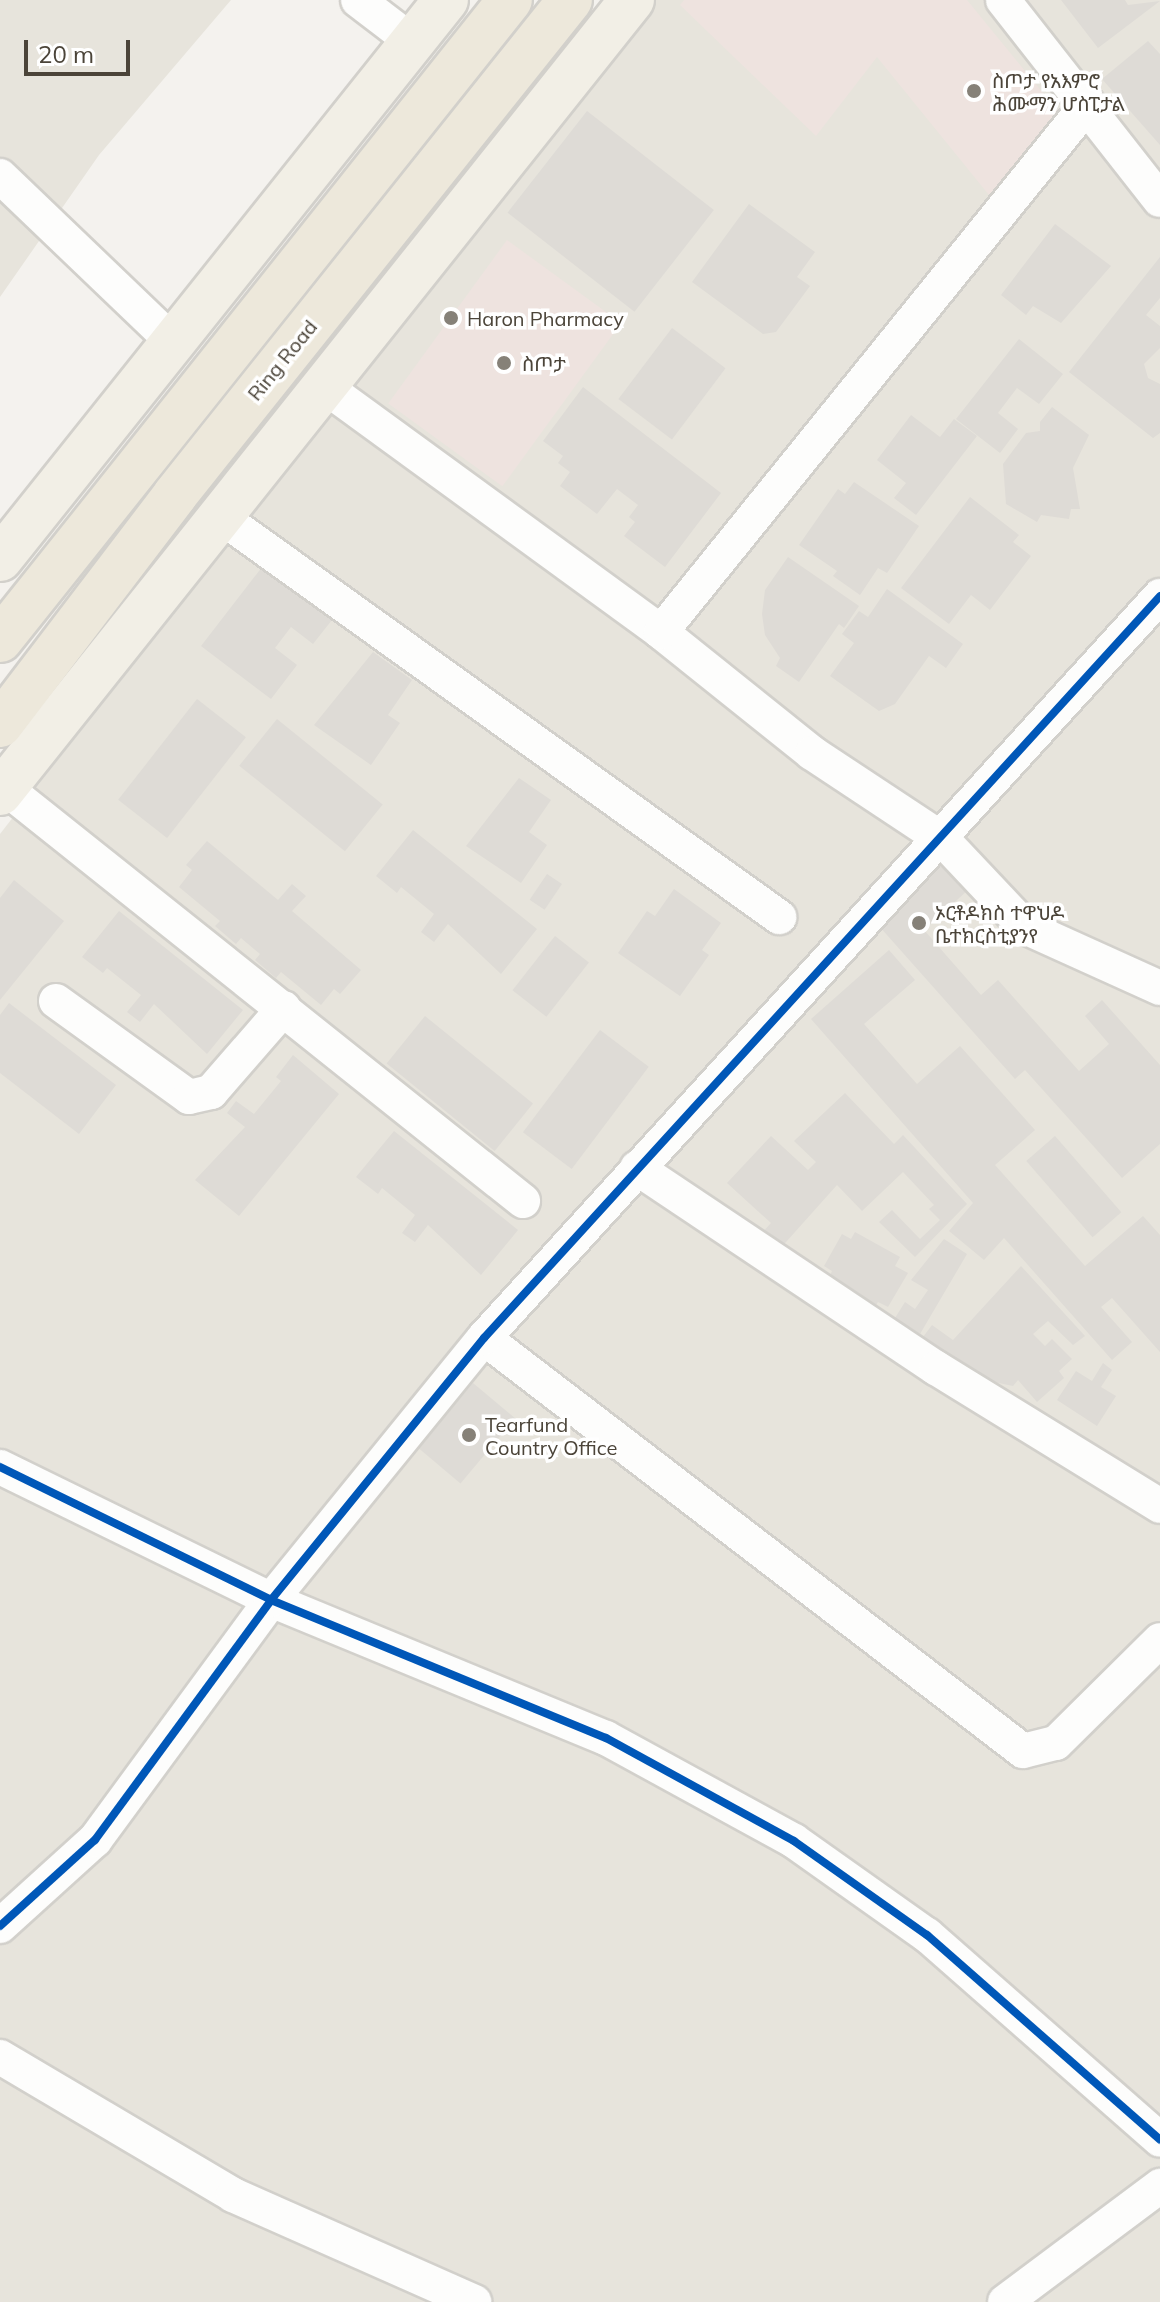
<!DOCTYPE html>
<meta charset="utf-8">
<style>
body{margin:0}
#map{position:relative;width:1160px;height:2302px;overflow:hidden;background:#f4f2ee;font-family:Mulish,"Noto Sans Ethiopic",sans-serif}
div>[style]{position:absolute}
.residential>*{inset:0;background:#e7e4dc}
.medical>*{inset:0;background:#eee3df;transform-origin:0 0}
.building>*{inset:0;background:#dedbd6;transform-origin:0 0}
.roads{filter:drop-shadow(2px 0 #d2d0cb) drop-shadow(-2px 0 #d2d0cb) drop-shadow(0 2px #d2d0cb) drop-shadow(0 -2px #d2d0cb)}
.minor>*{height:34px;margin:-17px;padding:0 17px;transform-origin:17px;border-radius:17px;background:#fdfdfc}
.major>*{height:44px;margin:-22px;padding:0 22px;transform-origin:22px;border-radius:22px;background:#f2efe6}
.highway>*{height:44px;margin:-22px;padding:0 22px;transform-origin:22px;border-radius:22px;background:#ede8db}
.cycleway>*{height:8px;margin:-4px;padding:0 4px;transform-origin:4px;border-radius:4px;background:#0057b8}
.dots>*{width:22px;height:22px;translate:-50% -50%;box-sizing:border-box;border:4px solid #fff;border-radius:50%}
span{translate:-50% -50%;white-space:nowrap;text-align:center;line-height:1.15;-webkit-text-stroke:7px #fff;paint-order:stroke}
.poi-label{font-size:20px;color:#4b4439}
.left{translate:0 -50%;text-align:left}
.street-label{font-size:20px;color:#4b4439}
.scale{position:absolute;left:24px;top:40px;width:106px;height:36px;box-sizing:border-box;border:4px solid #4b4439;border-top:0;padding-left:10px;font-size:24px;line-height:28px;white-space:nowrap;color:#4b4439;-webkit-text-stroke:6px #fff;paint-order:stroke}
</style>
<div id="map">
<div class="residential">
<div style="clip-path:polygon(0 0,231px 0,99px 155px,0 297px)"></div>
<div style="clip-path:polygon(648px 0,1160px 0,1160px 2302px,0 2302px,0 834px)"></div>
</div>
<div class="medical">
<div style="clip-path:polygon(684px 0,967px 0,1070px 126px,1002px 211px,877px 57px,816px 136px,680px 5px)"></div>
<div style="left:507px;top:240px;width:141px;height:202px;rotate:36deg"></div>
</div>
<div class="building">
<div style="clip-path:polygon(1061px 0,1125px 0,1128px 5px,1160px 1px,1098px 48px)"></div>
<div style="clip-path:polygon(1148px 41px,1160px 54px,1160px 145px,1102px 79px)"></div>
<div style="left:587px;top:111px;width:161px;height:129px;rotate:38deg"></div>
<div style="clip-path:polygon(749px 204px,815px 252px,797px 277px,810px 286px,776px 332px,763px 334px,692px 282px)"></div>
<div style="clip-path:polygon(1055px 224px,1111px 266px,1061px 323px,1033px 306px,1026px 315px,1001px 295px)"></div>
<div style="clip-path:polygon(1160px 257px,1160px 298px,1146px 315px,1160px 326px,1160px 348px,1144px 364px,1148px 378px,1160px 384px,1160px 433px,1153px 438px,1069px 372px)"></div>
<div style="left:672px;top:328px;width:67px;height:89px;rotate:37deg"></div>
<div style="clip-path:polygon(1019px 339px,1063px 374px,1039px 404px,1017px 388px,998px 413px,1018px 429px,1000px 453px,956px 419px)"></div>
<div style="clip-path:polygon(583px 387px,721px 493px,665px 567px,624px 536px,635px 522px,629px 517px,638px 505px,617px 489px,597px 514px,560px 486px,570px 472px,558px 463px,563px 456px,543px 441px)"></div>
<div style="clip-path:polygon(1052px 407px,1089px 435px,1073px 468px,1080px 509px,1071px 509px,1069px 519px,1041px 515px,1037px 522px,1006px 504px,1003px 464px,1026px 433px,1040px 431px,1040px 422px)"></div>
<div style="clip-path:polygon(911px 415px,940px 437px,954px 419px,977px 436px,916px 515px,894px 498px,906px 483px,877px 460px)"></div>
<div style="clip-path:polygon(854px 482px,919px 526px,887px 573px,878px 568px,860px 595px,833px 576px,837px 571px,799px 545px,838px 489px,845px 494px)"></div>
<div style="clip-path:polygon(970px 497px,1019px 535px,1013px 542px,1031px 556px,990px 610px,971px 595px,949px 624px,901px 588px)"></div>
<div style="clip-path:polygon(788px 557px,859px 606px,844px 628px,839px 624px,799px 682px,776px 666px,780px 658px,765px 635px,762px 614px,765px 590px)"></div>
<div style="clip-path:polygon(269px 558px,339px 611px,313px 644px,291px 627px,275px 648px,297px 665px,271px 699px,201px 646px)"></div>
<div style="clip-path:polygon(887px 589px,963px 644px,946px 668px,929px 656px,895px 704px,879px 711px,830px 676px,854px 643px,842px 634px,859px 611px,868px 617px)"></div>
<div style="clip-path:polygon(373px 652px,412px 680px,388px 715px,400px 723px,371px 765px,314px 725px)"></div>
<div style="left:197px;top:699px;width:62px;height:128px;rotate:38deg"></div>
<div style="left:277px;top:719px;width:136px;height:60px;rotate:39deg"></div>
<div style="clip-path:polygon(519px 778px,551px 800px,529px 832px,547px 845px,521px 883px,466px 846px)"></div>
<div style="clip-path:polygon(413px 830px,537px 929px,501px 974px,448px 924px,434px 942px,421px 932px,434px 914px,401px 887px,397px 893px,376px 876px)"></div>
<div style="clip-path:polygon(207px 841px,278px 900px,292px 884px,306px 896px,292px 911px,361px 970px,340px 994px,334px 989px,321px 1005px,281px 972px,276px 978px,255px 960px,260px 954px,241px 938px,236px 944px,215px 926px,220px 921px,179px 887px,192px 870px,186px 865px)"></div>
<div style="clip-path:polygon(939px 857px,968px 890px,924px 930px,981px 995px,998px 980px,1079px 1071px,1109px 1044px,1085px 1016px,1102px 1000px,1160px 1065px,1160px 1144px,1122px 1178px,1025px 1070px,1015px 1079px,871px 917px)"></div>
<div style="left:547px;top:874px;width:18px;height:31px;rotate:34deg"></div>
<div style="clip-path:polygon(14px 880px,64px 921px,0 1000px,0 898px)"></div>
<div style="clip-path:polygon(674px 889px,721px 923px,702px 950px,709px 955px,680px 996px,618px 953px,647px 911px,655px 916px)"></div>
<div style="clip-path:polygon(119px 911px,243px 1010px,207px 1054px,154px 1004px,140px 1022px,127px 1012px,141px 995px,107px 968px,103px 973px,82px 957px)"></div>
<div style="left:555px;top:936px;width:43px;height:69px;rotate:38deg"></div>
<div style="clip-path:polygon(889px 950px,915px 980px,864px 1024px,917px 1084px,960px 1046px,1035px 1130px,995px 1165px,1085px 1266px,1143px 1216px,1160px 1235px,1160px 1352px,1112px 1298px,1101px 1307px,1132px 1342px,1112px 1360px,1004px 1238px,984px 1260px,949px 1231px,973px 1203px,811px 1019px)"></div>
<div style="clip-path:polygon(9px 1003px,116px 1085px,79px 1134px,0 1073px,0 1015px)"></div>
<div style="left:425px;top:1016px;width:139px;height:61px;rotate:39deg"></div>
<div style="left:600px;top:1030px;width:61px;height:128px;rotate:37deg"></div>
<div style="clip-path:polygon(293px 1055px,339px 1094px,239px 1216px,195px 1180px,245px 1127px,227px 1113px,236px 1101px,254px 1114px,281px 1081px,276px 1077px)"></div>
<div style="clip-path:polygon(845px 1093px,894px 1144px,903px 1135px,967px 1204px,915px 1257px,879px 1222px,892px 1210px,920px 1239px,940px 1220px,929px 1209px,934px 1205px,903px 1172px,862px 1211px,837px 1185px,778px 1251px,760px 1235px,771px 1223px,727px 1183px,771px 1136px,808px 1170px,816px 1162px,794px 1141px)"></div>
<div style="clip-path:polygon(394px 1131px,518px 1230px,481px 1275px,428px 1225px,415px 1242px,402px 1233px,415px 1215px,382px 1188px,378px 1194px,356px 1177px)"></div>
<div style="left:1055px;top:1136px;width:101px;height:38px;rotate:49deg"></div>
<div style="clip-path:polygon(855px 1232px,900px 1257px,895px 1266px,908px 1273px,888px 1307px,878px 1302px,875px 1307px,828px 1280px,832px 1271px,824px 1266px,842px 1234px,851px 1239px)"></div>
<div style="clip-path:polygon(944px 1239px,967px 1254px,920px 1334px,895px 1318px,905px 1302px,915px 1309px,928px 1290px,911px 1280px)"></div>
<div style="clip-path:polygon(1021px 1266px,1085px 1336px,1073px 1345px,1048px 1321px,1033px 1334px,1045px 1346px,1052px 1339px,1072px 1359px,1059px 1371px,1064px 1378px,1037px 1402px,1018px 1380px,1013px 1386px,994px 1382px,986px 1391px,917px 1345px,932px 1325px,953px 1340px)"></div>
<div style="clip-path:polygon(1103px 1363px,1112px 1370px,1101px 1387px,1116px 1396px,1097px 1426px,1057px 1400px,1076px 1371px,1092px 1381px)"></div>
<div style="left:473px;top:1383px;width:55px;height:85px;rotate:40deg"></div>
</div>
<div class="roads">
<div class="minor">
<div style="left:358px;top:0;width:69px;rotate:37.4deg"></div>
<div style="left:1003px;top:0;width:254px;rotate:51.9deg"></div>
<div style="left:0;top:176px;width:237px;rotate:43.8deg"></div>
<div style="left:321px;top:384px;width:421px;rotate:36.1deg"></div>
<div style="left:661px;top:632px;width:193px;rotate:38.7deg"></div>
<div style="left:812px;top:753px;width:156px;rotate:33.5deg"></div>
<div style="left:942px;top:839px;width:121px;rotate:46.7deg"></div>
<div style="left:1025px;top:927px;width:148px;rotate:24.3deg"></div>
<div style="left:221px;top:517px;width:687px;rotate:35.63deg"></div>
<div style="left:661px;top:632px;width:679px;rotate:-51.04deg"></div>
<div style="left:4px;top:787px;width:664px;rotate:38.58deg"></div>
<div style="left:56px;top:1001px;width:164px;rotate:35.8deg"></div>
<div style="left:189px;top:1097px;width:23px;rotate:-13deg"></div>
<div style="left:211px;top:1092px;width:111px;rotate:-49deg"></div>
<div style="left:637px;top:1168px;width:360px;rotate:33.8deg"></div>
<div style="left:936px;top:1368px;width:263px;rotate:31.6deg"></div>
<div style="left:484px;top:1338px;width:679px;rotate:37.46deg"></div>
<div style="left:1023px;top:1751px;width:34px;rotate:-14deg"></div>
<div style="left:1056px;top:1743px;width:146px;rotate:-44.7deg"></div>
<div style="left:0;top:1467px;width:302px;rotate:26.1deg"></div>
<div style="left:271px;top:1600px;width:362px;rotate:22.4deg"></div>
<div style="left:606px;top:1738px;width:214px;rotate:28.7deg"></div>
<div style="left:794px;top:1841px;width:163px;rotate:35.3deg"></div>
<div style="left:927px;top:1935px;width:310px;rotate:41.3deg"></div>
<div style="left:0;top:1926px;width:128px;rotate:-42.2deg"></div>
<div style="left:95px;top:1840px;width:298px;rotate:-53.7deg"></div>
<div style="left:271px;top:1600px;width:338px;rotate:-50.9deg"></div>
<div style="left:484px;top:1338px;width:1004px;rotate:-47.66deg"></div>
<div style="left:0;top:2057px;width:271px;rotate:30.6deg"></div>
<div style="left:233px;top:2195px;width:264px;rotate:23.9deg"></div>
<div style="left:1005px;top:2302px;width:194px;rotate:-36.8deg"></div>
</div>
<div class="major">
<div style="left:0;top:559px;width:715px;rotate:-51.42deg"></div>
<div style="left:0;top:793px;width:1014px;rotate:-51.45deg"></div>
</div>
<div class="highway">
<div style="left:0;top:640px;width:818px;rotate:-51.45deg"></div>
<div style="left:0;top:725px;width:289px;rotate:-52.7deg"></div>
<div style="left:175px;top:495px;width:633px;rotate:-51.41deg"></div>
</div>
</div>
<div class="cycleway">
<div style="left:0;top:1467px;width:302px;rotate:26.1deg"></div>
<div style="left:271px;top:1600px;width:362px;rotate:22.4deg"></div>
<div style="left:606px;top:1738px;width:214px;rotate:28.7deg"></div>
<div style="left:794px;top:1841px;width:163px;rotate:35.3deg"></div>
<div style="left:927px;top:1935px;width:310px;rotate:41.3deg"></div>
<div style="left:0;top:1926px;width:128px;rotate:-42.2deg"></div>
<div style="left:95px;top:1840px;width:298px;rotate:-53.7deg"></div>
<div style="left:271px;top:1600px;width:338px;rotate:-50.9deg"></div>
<div style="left:484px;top:1338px;width:1004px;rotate:-47.66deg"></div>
</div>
<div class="dots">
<div style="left:974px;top:91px;background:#868178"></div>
<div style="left:451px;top:318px;background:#868178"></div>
<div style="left:504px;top:363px;background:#868178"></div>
<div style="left:919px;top:923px;background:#868178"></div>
<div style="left:469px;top:1435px;background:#868178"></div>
</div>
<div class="poi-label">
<span class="left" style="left:992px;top:92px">ስጦታ የአእምሮ<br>ሕሙማን ሆስፒታል</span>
<span class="left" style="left:467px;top:318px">Haron Pharmacy</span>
<span class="left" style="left:522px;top:363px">ስጦታ</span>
<span class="left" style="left:935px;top:924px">ኦርቶዶክስ ተዋህዶ<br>ቤተክርስቲያንየ</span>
<span class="left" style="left:485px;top:1436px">Tearfund<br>Country Office</span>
</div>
<div class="street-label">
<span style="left:282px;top:360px;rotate:-51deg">Ring Road</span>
</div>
<div class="scale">20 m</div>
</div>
